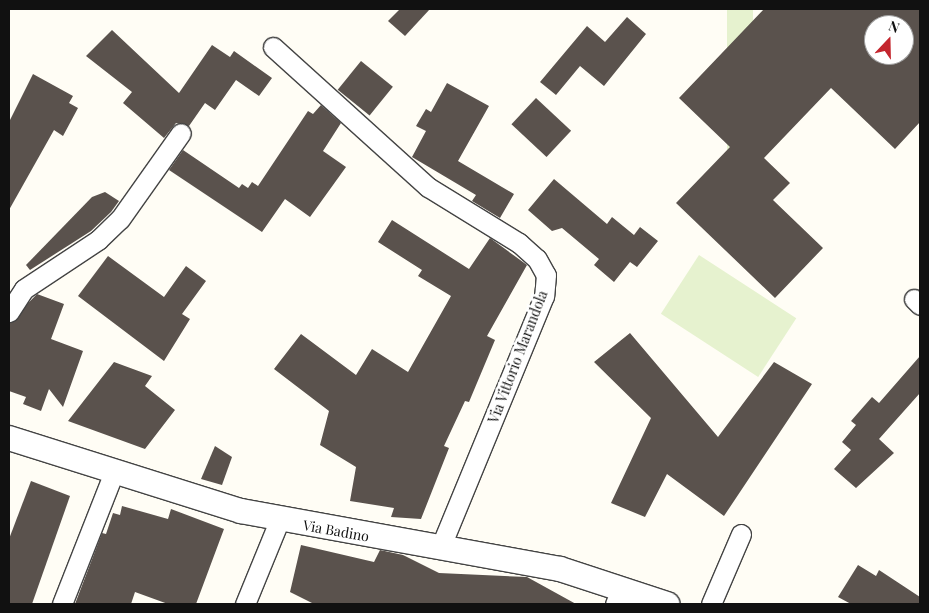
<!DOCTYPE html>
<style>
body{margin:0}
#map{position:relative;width:929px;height:613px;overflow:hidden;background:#fffdf5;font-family:"Playfair Display",serif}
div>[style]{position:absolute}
.pitch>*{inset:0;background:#e6f2cf;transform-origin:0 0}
.building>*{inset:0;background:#5a524d;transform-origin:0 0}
.roads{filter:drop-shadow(1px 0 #444) drop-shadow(-1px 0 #444) drop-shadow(0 1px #444) drop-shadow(0 -1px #444)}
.minor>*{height:19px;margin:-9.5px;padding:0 9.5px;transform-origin:9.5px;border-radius:9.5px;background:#fff}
.tertiary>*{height:24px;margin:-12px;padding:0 12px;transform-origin:12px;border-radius:12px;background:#fff}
span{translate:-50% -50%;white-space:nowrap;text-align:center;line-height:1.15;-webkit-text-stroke:5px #fff;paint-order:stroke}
.street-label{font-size:14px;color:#111}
.frame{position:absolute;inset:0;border:10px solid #111;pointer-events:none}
.north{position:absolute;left:864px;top:15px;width:50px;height:50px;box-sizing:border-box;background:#fff;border:1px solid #a0a0a0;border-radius:50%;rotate:21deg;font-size:14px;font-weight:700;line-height:20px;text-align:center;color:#111}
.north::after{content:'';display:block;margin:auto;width:18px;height:22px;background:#c4262e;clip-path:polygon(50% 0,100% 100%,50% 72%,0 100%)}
</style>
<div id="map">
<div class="pitch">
<div style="left:727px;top:9px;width:26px;height:170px"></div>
<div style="left:699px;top:255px;width:116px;height:70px;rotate:33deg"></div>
</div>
<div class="building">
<div style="clip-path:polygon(400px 9px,430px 9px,405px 36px,388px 21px)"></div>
<div style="clip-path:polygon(evenodd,764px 9px,920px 9px,920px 122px,895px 149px,831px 88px,764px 158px,790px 183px,773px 200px,823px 248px,775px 298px,676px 203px,730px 147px,679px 98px,764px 9px,874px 25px,904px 25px,904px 55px,874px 55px,874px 25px)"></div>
<div style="clip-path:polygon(627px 17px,646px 34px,604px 86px,580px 66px,556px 95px,540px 82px,587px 26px,605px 42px)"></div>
<div style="clip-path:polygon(112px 30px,179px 93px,212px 45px,230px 57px,234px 51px,272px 78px,259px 96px,236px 80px,215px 110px,205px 103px,189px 126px,176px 123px,164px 138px,123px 103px,132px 92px,86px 56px)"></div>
<div style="left:361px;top:61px;width:41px;height:37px;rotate:39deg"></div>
<div style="clip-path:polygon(33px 74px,73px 96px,69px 103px,78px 108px,63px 136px,54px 130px,9px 210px,9px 122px)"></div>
<div style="clip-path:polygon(447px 83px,489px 106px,458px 161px,514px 194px,500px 218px,472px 201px,476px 195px,412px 157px,426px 131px,416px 126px,426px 109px,431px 112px)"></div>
<div style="left:536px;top:98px;width:48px;height:36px;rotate:43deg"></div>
<div style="clip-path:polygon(321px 105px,341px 123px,323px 151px,346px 167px,310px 217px,285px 199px,262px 232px,169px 170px,183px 150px,239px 188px,242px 184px,248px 188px,252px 182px,258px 186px,308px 111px,313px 114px)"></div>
<div style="clip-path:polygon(554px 179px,607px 224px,612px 217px,634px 235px,640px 227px,658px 241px,637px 267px,630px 262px,614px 282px,594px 265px,599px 259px,562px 228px,552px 231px,528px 210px)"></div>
<div style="clip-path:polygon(105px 192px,119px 201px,111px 212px,91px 231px,30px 270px,26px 265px,92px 197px)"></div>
<div style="clip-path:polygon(392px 220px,469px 269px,490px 238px,527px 265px,487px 336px,495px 340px,469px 402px,465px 401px,444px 446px,449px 448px,421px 519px,391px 517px,394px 508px,350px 501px,356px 467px,320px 445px,329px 411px,274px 369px,301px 334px,356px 375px,372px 349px,408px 372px,451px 296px,418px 276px,422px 270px,378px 242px)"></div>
<div style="clip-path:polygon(108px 256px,164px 297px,186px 266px,206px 281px,182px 314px,190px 319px,164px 361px,78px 296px)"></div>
<div style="clip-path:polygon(37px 294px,64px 304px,51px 339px,83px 351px,63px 407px,49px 389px,41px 411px,23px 404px,26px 397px,9px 391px,9px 323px)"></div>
<div style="clip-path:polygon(630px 333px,718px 437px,774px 362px,812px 384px,724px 516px,667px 474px,645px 517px,611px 503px,651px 418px,594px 362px)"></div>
<div style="clip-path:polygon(920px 356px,920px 393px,879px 439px,894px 453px,856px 488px,834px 469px,851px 450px,842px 442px,856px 425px,851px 421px,872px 397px,879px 403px)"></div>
<div style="clip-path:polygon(114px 362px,152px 376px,145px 386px,175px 410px,145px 449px,68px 421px)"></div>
<div style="clip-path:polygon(215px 446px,232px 457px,222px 485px,201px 479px)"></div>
<div style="clip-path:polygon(31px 481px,70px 496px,32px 604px,9px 604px,9px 539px)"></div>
<div style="clip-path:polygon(122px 506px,168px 519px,171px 509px,224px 529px,196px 604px,168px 604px,135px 592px,131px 604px,75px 604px,102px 533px,106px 534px,113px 513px,120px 515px)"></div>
<div style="clip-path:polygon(301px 545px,374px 562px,380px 550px,403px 555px,439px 573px,527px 577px,576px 604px,314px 604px,290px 592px)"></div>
<div style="clip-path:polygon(858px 565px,876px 576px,879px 570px,920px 597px,920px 604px,851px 604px,838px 597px)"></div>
</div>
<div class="roads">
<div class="minor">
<div style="left:273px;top:47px;width:209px;rotate:42.1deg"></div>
<div style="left:428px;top:187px;width:107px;rotate:31.6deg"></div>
<div style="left:519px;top:243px;width:24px;rotate:42deg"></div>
<div style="left:537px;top:259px;width:18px;rotate:61deg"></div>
<div style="left:546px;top:275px;width:21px;rotate:95deg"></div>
<div style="left:544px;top:296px;width:273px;rotate:112.4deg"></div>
<div style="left:914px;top:299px;width:8px;rotate:45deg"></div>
<div style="left:9px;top:312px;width:27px;rotate:-57deg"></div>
<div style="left:24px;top:289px;width:89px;rotate:-33.5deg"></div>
<div style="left:98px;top:240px;width:30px;rotate:-44deg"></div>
<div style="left:120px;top:219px;width:105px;rotate:-54.7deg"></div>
<div style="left:62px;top:604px;width:142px;rotate:-68.5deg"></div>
<div style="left:245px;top:604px;width:90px;rotate:-67.7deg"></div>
<div style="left:615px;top:604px;width:18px;rotate:-68deg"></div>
<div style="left:711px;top:604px;width:76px;rotate:-66.8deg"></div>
</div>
<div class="tertiary">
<div style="left:9px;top:438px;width:243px;rotate:17.5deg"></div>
<div style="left:241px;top:511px;width:324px;rotate:10.3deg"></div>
<div style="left:560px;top:569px;width:113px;rotate:18.1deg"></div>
</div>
</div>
<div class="street-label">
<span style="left:518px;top:357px;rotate:-69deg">Via Vittorio Marandola</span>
<span style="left:336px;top:531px;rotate:10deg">Via Badino</span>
</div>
<div class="frame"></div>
<div class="north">N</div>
</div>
